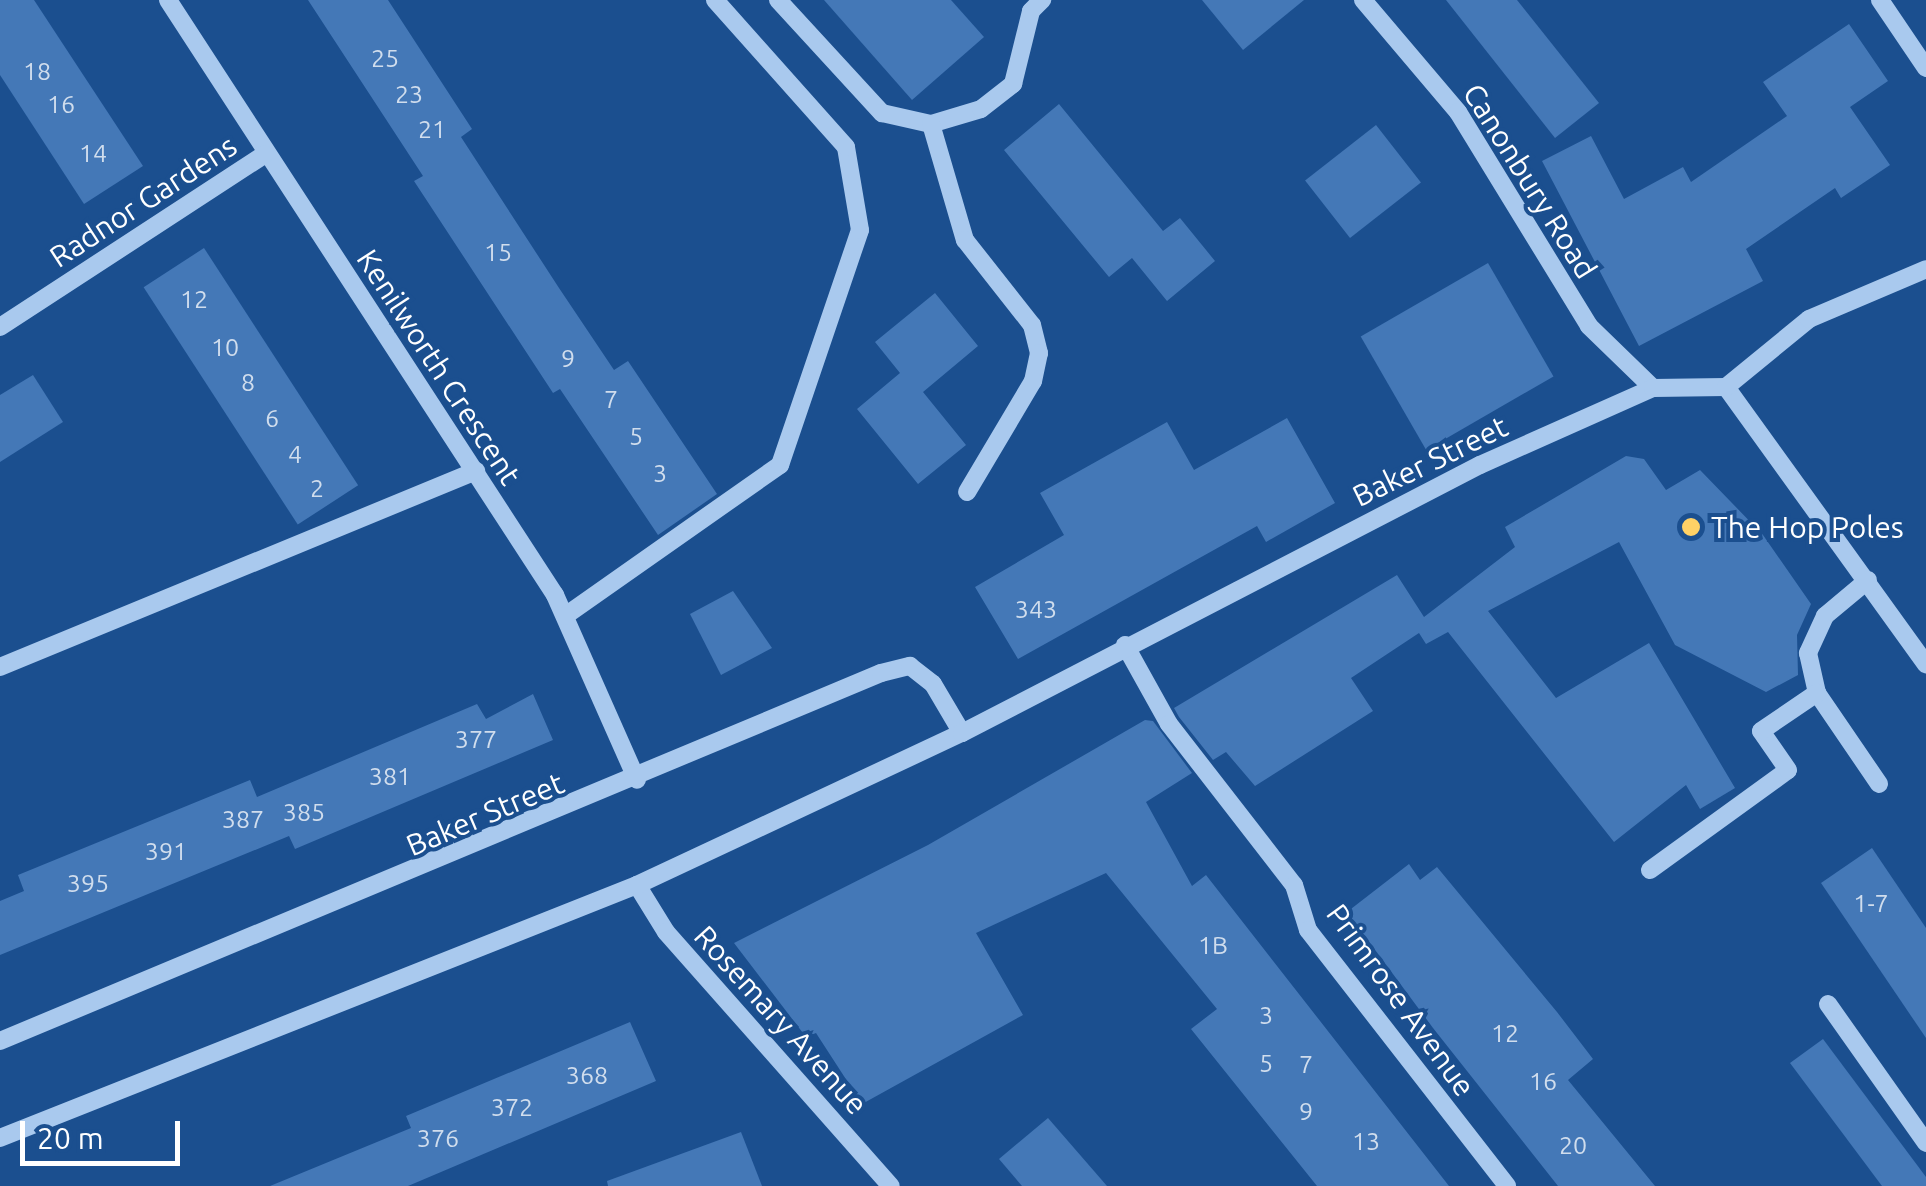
<!DOCTYPE html>
<style>
body{margin:0}
#map{position:relative;width:1926px;height:1186px;overflow:hidden;background:#1b4f8f;font-family:Ubuntu,sans-serif}
div>[style]{position:absolute}
.building>*{inset:0;background:#4478b7;transform-origin:0 0}
.minor>*{height:18px;margin:-9px;padding:0 9px;transform-origin:9px;border-radius:9px;background:#a9c9ee}
.dots>*{width:28px;height:28px;translate:-50% -50%;box-sizing:border-box;border:5px solid #1b4f8f;border-radius:50%}
span{translate:-50% -50%;white-space:nowrap;text-align:center;line-height:1.15;-webkit-text-stroke:8px #1b4f8f;paint-order:stroke}
.number-label{font-size:25px;color:#d0dded}
.number-label span{-webkit-text-stroke-width:0}
.street-label{font-size:30px;color:#fff}
.poi-label{font-size:30px;color:#fff}
.left{translate:0 -50%;text-align:left}
.scale{position:absolute;left:20px;top:1121px;width:160px;height:45px;box-sizing:border-box;border:5px solid #fff;border-top:0;padding-left:12px;font-size:30px;line-height:35px;white-space:nowrap;color:#fff;-webkit-text-stroke:8px #1b4f8f;paint-order:stroke}
</style>
<div id="map">
<div class="building">
<div style="clip-path:polygon(0 0,34px 0,143px 166px,84px 204px,0 75px)"></div>
<div style="clip-path:polygon(308px 0,388px 0,472px 129px,461px 137px,559px 288px,614px 370px,628px 361px,717px 494px,658px 535px,560px 389px,553px 393px,414px 181px,423px 176px)"></div>
<div style="clip-path:polygon(824px 0,951px 0,984px 37px,912px 100px)"></div>
<div style="clip-path:polygon(1202px 0,1304px 0,1243px 50px)"></div>
<div style="clip-path:polygon(1446px 0,1517px 0,1599px 103px,1555px 138px)"></div>
<div style="clip-path:polygon(1849px 24px,1888px 81px,1850px 107px,1890px 165px,1841px 198px,1835px 188px,1746px 249px,1763px 281px,1639px 346px,1542px 161px,1591px 136px,1624px 199px,1683px 167px,1691px 182px,1787px 116px,1763px 82px)"></div>
<div style="clip-path:polygon(1059px 104px,1163px 231px,1180px 218px,1215px 261px,1167px 301px,1132px 258px,1109px 277px,1004px 150px)"></div>
<div style="left:1376px;top:125px;width:73px;height:90px;rotate:52deg"></div>
<div style="left:204px;top:248px;width:283px;height:72px;rotate:57deg"></div>
<div style="left:1488px;top:263px;width:131px;height:147px;rotate:60deg"></div>
<div style="clip-path:polygon(935px 293px,978px 346px,923px 392px,966px 445px,918px 484px,857px 409px,900px 373px,875px 342px)"></div>
<div style="clip-path:polygon(33px 375px,63px 422px,0 462px,0 395px)"></div>
<div style="clip-path:polygon(1287px 418px,1335px 503px,1266px 542px,1257px 526px,1018px 659px,975px 587px,1064px 535px,1040px 493px,1167px 422px,1194px 470px)"></div>
<div style="clip-path:polygon(1626px 456px,1644px 459px,1666px 490px,1700px 470px,1763px 535px,1811px 604px,1797px 635px,1798px 675px,1766px 692px,1675px 645px,1619px 542px,1488px 611px,1556px 698px,1649px 643px,1735px 788px,1700px 809px,1686px 785px,1614px 842px,1448px 632px,1426px 644px,1419px 633px,1351px 678px,1373px 711px,1255px 786px,1226px 752px,1213px 760px,1179px 717px,1174px 708px,1397px 575px,1424px 617px,1515px 547px,1505px 527px)"></div>
<div style="clip-path:polygon(733px 591px,772px 648px,721px 675px,690px 614px)"></div>
<div style="clip-path:polygon(533px 694px,553px 740px,295px 849px,289px 836px,0 955px,0 901px,24px 891px,18px 875px,250px 780px,257px 797px,477px 704px,486px 719px)"></div>
<div style="clip-path:polygon(1145px 720px,1153px 721px,1192px 773px,1146px 802px,1192px 886px,1206px 875px,1449px 1186px,1317px 1186px,1191px 1029px,1217px 1009px,1106px 873px,976px 933px,1023px 1015px,862px 1104px,816px 1033px,806px 1037px,734px 943px,928px 845px)"></div>
<div style="clip-path:polygon(1872px 848px,1926px 928px,1926px 1038px,1821px 883px)"></div>
<div style="clip-path:polygon(1409px 864px,1420px 880px,1437px 867px,1557px 1012px,1593px 1059px,1568px 1080px,1655px 1186px,1558px 1186px,1433px 1028px,1347px 912px)"></div>
<div style="clip-path:polygon(630px 1022px,656px 1081px,408px 1186px,270px 1186px,411px 1128px,406px 1116px)"></div>
<div style="clip-path:polygon(1823px 1039px,1926px 1177px,1926px 1186px,1882px 1186px,1790px 1063px)"></div>
<div style="clip-path:polygon(1048px 1118px,1107px 1186px,1022px 1186px,999px 1159px)"></div>
<div style="clip-path:polygon(741px 1132px,762px 1186px,608px 1186px,607px 1181px)"></div>
</div>
<div class="minor">
<div style="left:168px;top:0;width:710px;rotate:56.96deg"></div>
<div style="left:555px;top:595px;width:202px;rotate:66.1deg"></div>
<div style="left:778px;top:0;width:154px;rotate:47.4deg"></div>
<div style="left:882px;top:113px;width:50px;rotate:12.7deg"></div>
<div style="left:931px;top:124px;width:52px;rotate:-16.7deg"></div>
<div style="left:981px;top:109px;width:41px;rotate:-38deg"></div>
<div style="left:1013px;top:84px;width:75px;rotate:-76.1deg"></div>
<div style="left:1031px;top:11px;width:16px;rotate:-45deg"></div>
<div style="left:1363px;top:0;width:147px;rotate:49.7deg"></div>
<div style="left:1458px;top:112px;width:251px;rotate:58.5deg"></div>
<div style="left:1589px;top:326px;width:89px;rotate:44.1deg"></div>
<div style="left:1880px;top:0;width:82px;rotate:55.9deg"></div>
<div style="left:931px;top:124px;width:121px;rotate:73.7deg"></div>
<div style="left:965px;top:240px;width:108px;rotate:51.8deg"></div>
<div style="left:1032px;top:325px;width:29px;rotate:76deg"></div>
<div style="left:1039px;top:353px;width:29px;rotate:102deg"></div>
<div style="left:1033px;top:381px;width:129px;rotate:120.7deg"></div>
<div style="left:0;top:327px;width:316px;rotate:-33.1deg"></div>
<div style="left:1726px;top:387px;width:342px;rotate:54.2deg"></div>
<div style="left:1868px;top:580px;width:56px;rotate:140.1deg"></div>
<div style="left:1825px;top:616px;width:41px;rotate:114.7deg"></div>
<div style="left:1808px;top:653px;width:41px;rotate:77.3deg"></div>
<div style="left:1817px;top:693px;width:110px;rotate:55.7deg"></div>
<div style="left:565px;top:616px;width:263px;rotate:-35.1deg"></div>
<div style="left:780px;top:465px;width:248px;rotate:-71.2deg"></div>
<div style="left:860px;top:230px;width:84px;rotate:-99.6deg"></div>
<div style="left:846px;top:147px;width:197px;rotate:-131.7deg"></div>
<div style="left:1125px;top:645px;width:90px;rotate:60.9deg"></div>
<div style="left:1169px;top:724px;width:204px;rotate:52.2deg"></div>
<div style="left:1294px;top:885px;width:47px;rotate:72.7deg"></div>
<div style="left:1308px;top:930px;width:324px;rotate:52.1deg"></div>
<div style="left:0;top:667px;width:515px;rotate:-22.38deg"></div>
<div style="left:1650px;top:870px;width:170px;rotate:-35.9deg"></div>
<div style="left:1788px;top:770px;width:47px;rotate:-124.7deg"></div>
<div style="left:1761px;top:731px;width:68px;rotate:-34.2deg"></div>
<div style="left:637px;top:885px;width:55px;rotate:58.3deg"></div>
<div style="left:666px;top:932px;width:339px;rotate:48.5deg"></div>
<div style="left:1828px;top:1004px;width:170px;rotate:54.8deg"></div>
<div style="left:0;top:1041px;width:955px;rotate:-22.67deg"></div>
<div style="left:881px;top:673px;width:30px;rotate:-14deg"></div>
<div style="left:910px;top:666px;width:29px;rotate:38deg"></div>
<div style="left:933px;top:684px;width:57px;rotate:59.4deg"></div>
<div style="left:0;top:1138px;width:685px;rotate:-21.66deg"></div>
<div style="left:637px;top:885px;width:359px;rotate:-25.1deg"></div>
<div style="left:962px;top:733px;width:583px;rotate:-27.36deg"></div>
<div style="left:1480px;top:465px;width:189px;rotate:-24deg"></div>
<div style="left:1653px;top:388px;width:73px;rotate:-0.8deg"></div>
<div style="left:1726px;top:387px;width:107px;rotate:-39.3deg"></div>
<div style="left:1809px;top:319px;width:127px;rotate:-23.1deg"></div>
</div>
<div class="dots">
<div style="left:1691px;top:527px;background:#ffd166"></div>
</div>
<div class="number-label">
<span style="left:385px;top:58px">25</span>
<span style="left:37px;top:71px">18</span>
<span style="left:409px;top:94px">23</span>
<span style="left:61px;top:104px">16</span>
<span style="left:432px;top:129px">21</span>
<span style="left:93px;top:153px">14</span>
<span style="left:498px;top:252px">15</span>
<span style="left:194px;top:299px">12</span>
<span style="left:225px;top:347px">10</span>
<span style="left:568px;top:358px">9</span>
<span style="left:248px;top:382px">8</span>
<span style="left:611px;top:399px">7</span>
<span style="left:272px;top:418px">6</span>
<span style="left:636px;top:436px">5</span>
<span style="left:295px;top:454px">4</span>
<span style="left:660px;top:473px">3</span>
<span style="left:317px;top:488px">2</span>
<span style="left:1036px;top:609px">343</span>
<span style="left:476px;top:739px">377</span>
<span style="left:390px;top:776px">381</span>
<span style="left:304px;top:812px">385</span>
<span style="left:243px;top:819px">387</span>
<span style="left:166px;top:851px">391</span>
<span style="left:88px;top:883px">395</span>
<span style="left:1871px;top:903px">1-7</span>
<span style="left:1213px;top:945px">1B</span>
<span style="left:1266px;top:1015px">3</span>
<span style="left:1505px;top:1033px">12</span>
<span style="left:1266px;top:1063px">5</span>
<span style="left:1306px;top:1064px">7</span>
<span style="left:587px;top:1075px">368</span>
<span style="left:1543px;top:1081px">16</span>
<span style="left:512px;top:1107px">372</span>
<span style="left:1306px;top:1111px">9</span>
<span style="left:438px;top:1138px">376</span>
<span style="left:1366px;top:1141px">13</span>
<span style="left:1573px;top:1145px">20</span>
</div>
<div class="street-label">
<span style="left:1530px;top:181px;rotate:58deg">Canonbury Road</span>
<span style="left:143px;top:201px;rotate:-33deg">Radnor Gardens</span>
<span style="left:439px;top:367px;rotate:57deg">Kenilworth Crescent</span>
<span style="left:1430px;top:461px;rotate:-26deg">Baker Street</span>
<span style="left:485px;top:814px;rotate:-23deg">Baker Street</span>
<span style="left:1401px;top:1000px;rotate:54deg">Primrose Avenue</span>
<span style="left:781px;top:1020px;rotate:48deg">Rosemary Avenue</span>
</div>
<div class="poi-label">
<span class="left" style="left:1711px;top:527px">The Hop Poles</span>
</div>
<div class="scale">20 m</div>
</div>
